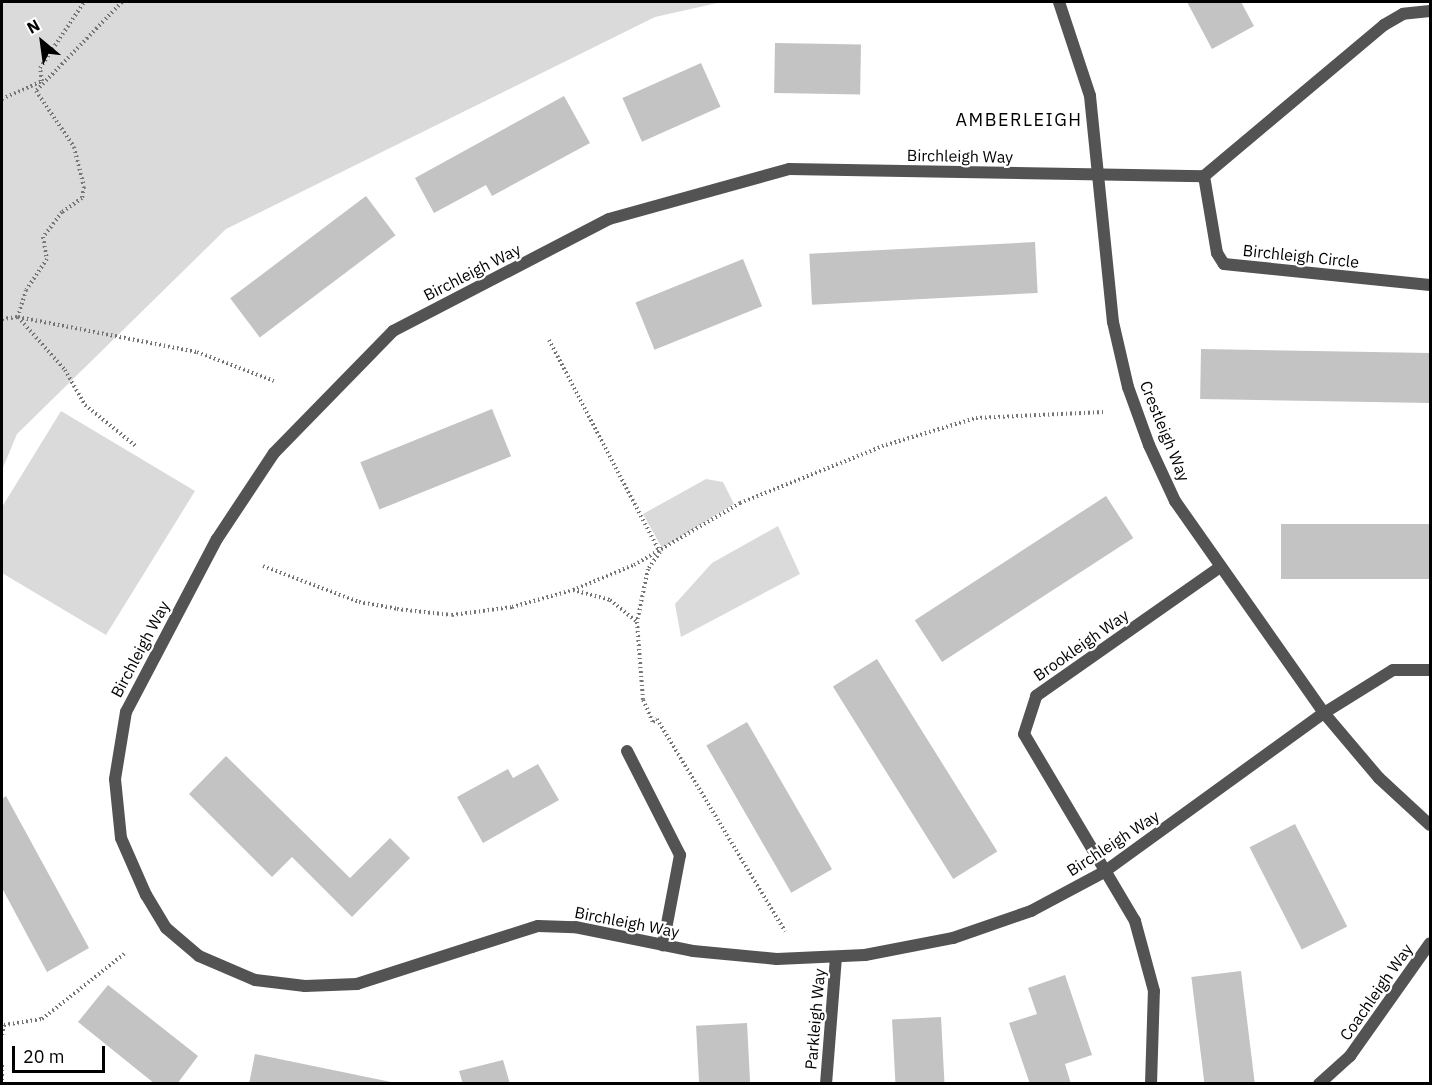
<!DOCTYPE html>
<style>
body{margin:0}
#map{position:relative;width:1432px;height:1085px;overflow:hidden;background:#fff;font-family:"IBM Plex Sans",sans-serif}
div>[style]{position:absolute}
.green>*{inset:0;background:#dadada}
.building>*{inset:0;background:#c3c3c3;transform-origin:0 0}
.path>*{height:4px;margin-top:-2px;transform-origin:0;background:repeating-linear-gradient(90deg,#757575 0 1.5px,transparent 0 4.5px)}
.service>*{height:12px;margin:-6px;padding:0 6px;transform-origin:6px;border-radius:6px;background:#535353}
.minor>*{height:12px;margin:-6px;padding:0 6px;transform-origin:6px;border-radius:6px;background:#535353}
span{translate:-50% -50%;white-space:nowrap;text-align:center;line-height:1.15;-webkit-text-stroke:4.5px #fff;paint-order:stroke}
.street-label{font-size:16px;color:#000}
.neighbourhood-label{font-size:18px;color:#000;letter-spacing:1.5px}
.frame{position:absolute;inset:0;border:3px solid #000;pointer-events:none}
.north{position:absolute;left:12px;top:12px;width:60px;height:60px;-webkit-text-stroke:4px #fff;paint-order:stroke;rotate:331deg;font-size:16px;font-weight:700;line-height:24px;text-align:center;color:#000}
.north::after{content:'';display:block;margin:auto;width:21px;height:27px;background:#000;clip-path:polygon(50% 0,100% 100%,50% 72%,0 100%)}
.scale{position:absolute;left:12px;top:1046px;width:93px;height:27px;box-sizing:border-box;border:3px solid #000;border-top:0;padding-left:8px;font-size:18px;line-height:21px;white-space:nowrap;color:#000;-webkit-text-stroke:4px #fff;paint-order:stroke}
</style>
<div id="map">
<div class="green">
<div style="clip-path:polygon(2px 2px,722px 2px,655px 17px,226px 229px,17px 434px,2px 470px)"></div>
<div style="clip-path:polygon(61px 411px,195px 491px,106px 635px,2px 573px,2px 507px)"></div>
<div style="clip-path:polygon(706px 479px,723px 482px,734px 504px,662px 548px,643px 514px)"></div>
<div style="clip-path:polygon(778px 526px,800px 574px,681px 637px,675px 604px,712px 563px)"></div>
</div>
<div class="building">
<div style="clip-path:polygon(1187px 2px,1241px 2px,1254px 26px,1212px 49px)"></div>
<div style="left:775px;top:43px;width:86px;height:50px;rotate:1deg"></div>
<div style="left:701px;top:63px;width:48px;height:86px;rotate:66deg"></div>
<div style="clip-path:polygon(564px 96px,590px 143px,492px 196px,486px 185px,434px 213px,415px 178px)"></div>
<div style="left:366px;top:196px;width:49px;height:170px;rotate:53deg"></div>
<div style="left:1035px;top:242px;width:51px;height:226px;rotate:87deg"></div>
<div style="left:743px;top:259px;width:51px;height:116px;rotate:68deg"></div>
<div style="left:1201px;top:349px;width:229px;height:50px;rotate:1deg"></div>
<div style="left:492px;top:409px;width:51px;height:142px;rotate:68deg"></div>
<div style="left:1106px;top:496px;width:50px;height:228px;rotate:57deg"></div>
<div style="left:1430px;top:524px;width:55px;height:149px;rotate:90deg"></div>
<div style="left:877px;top:659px;width:227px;height:52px;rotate:58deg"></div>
<div style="left:747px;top:722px;width:170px;height:47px;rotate:60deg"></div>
<div style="clip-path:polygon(226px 756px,350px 878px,390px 838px,410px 858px,352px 917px,292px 857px,272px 877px,189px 794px)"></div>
<div style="clip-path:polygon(538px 764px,559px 800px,483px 843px,457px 797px,508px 769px,513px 778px)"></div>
<div style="clip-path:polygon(6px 796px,89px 948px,47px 972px,2px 888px,2px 799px)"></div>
<div style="left:1295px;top:824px;width:115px;height:51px;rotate:63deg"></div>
<div style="left:1241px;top:971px;width:114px;height:50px;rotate:83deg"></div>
<div style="clip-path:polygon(1065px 975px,1092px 1055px,1065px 1064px,1071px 1084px,1030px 1084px,1009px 1023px,1037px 1014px,1028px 988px)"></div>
<div style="clip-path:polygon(108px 985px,198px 1056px,177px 1084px,155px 1084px,78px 1022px)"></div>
<div style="left:941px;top:1017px;width:67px;height:49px;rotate:87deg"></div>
<div style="left:747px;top:1023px;width:61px;height:51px;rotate:87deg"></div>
<div style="clip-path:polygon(255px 1054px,391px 1082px,391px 1084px,249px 1084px)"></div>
<div style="clip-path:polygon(503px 1060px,510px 1084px,463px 1084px,459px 1071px)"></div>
</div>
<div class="path">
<div style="left:122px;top:2px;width:124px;rotate:134deg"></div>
<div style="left:36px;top:91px;width:68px;rotate:55.8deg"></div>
<div style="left:74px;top:147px;width:41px;rotate:76deg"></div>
<div style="left:84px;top:187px;width:11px;rotate:100deg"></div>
<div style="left:82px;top:198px;width:24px;rotate:145deg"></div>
<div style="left:62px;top:212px;width:31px;rotate:127deg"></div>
<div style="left:43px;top:237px;width:22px;rotate:80deg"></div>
<div style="left:47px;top:259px;width:37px;rotate:124deg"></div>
<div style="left:26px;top:290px;width:28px;rotate:107deg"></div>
<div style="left:18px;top:317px;width:71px;rotate:48.4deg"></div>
<div style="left:65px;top:370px;width:40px;rotate:60.3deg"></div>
<div style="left:85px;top:405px;width:67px;rotate:38.9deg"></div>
<div style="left:2px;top:99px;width:44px;rotate:-24.2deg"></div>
<div style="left:42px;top:81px;width:13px;rotate:-99deg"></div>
<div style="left:40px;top:68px;width:79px;rotate:-56.3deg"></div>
<div style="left:2px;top:319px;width:16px;rotate:-7deg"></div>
<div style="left:18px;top:317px;width:182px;rotate:11.1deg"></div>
<div style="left:197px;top:352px;width:82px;rotate:20.6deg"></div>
<div style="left:549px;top:340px;width:239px;rotate:62.4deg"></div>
<div style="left:660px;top:552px;width:21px;rotate:125deg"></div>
<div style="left:648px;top:569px;width:54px;rotate:101.7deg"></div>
<div style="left:637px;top:622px;width:78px;rotate:85.6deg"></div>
<div style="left:643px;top:700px;width:24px;rotate:66deg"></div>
<div style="left:653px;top:722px;width:5px;rotate:-37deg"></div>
<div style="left:657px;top:719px;width:248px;rotate:58.9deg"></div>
<div style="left:263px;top:566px;width:103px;rotate:20.6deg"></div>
<div style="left:359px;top:602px;width:39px;rotate:10deg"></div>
<div style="left:397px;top:609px;width:55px;rotate:6.2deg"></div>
<div style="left:452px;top:615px;width:61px;rotate:-7.6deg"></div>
<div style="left:512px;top:607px;width:63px;rotate:-15.6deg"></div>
<div style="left:573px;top:590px;width:66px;rotate:-22.3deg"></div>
<div style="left:634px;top:565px;width:123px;rotate:-30.3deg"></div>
<div style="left:740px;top:503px;width:157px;rotate:-21.7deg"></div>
<div style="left:886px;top:445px;width:94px;rotate:-16.7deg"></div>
<div style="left:976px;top:418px;width:129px;rotate:-2.7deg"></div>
<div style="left:573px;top:590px;width:38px;rotate:15deg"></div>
<div style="left:610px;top:600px;width:35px;rotate:39deg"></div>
<div style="left:2px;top:1035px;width:10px;rotate:-79deg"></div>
<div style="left:4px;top:1025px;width:38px;rotate:-9deg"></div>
<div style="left:42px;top:1019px;width:105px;rotate:-38.4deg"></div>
<div style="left:2px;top:1065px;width:17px;rotate:90deg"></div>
</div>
<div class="service">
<div style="left:1430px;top:11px;width:27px;rotate:174deg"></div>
<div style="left:1403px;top:14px;width:22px;rotate:150deg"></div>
<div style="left:1384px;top:25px;width:235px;rotate:140deg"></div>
<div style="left:1204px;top:176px;width:78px;rotate:80.4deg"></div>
<div style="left:1217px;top:253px;width:13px;rotate:58deg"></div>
<div style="left:1224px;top:264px;width:207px;rotate:5.8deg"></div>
<div style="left:1324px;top:713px;width:81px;rotate:-31.9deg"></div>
<div style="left:1393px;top:670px;width:37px"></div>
<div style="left:472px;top:947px;width:121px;rotate:162.2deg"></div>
<div style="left:357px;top:984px;width:52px;rotate:177.8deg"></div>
<div style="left:305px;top:986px;width:50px;rotate:-173.2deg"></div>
<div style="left:255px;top:980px;width:61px;rotate:-156.8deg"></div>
<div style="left:199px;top:956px;width:43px;rotate:-139.7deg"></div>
<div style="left:166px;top:928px;width:39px;rotate:-121deg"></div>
<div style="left:146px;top:895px;width:62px;rotate:-113.7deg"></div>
<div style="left:121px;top:838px;width:59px;rotate:-95.8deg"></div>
<div style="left:115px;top:779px;width:68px;rotate:-80.7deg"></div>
<div style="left:126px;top:712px;width:195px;rotate:-62.3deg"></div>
<div style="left:217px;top:539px;width:103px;rotate:-56.5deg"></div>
<div style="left:274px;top:453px;width:170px;rotate:-45.7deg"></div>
<div style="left:393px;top:331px;width:243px;rotate:-27.4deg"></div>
<div style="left:609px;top:219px;width:187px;rotate:-15.5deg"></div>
<div style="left:789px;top:169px;width:415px;rotate:1deg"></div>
<div style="left:826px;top:1084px;width:126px;rotate:-85.5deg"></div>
<div style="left:1151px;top:1084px;width:93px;rotate:-88.2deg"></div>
<div style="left:1154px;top:991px;width:73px;rotate:-105.2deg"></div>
<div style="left:1135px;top:921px;width:217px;rotate:-120.7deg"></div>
<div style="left:1024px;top:734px;width:40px;rotate:-72deg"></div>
<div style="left:1036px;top:696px;width:225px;rotate:-35deg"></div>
<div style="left:1319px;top:1084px;width:42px;rotate:-42.1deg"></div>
<div style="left:1350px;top:1056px;width:138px;rotate:-54.7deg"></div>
</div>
<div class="minor">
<div style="left:1059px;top:2px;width:99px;rotate:71.7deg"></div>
<div style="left:1090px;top:96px;width:227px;rotate:84.2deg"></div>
<div style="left:1113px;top:322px;width:67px;rotate:77deg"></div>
<div style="left:1128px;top:387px;width:62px;rotate:70.1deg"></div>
<div style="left:1149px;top:445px;width:62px;rotate:65.1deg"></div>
<div style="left:1175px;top:501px;width:259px;rotate:54.9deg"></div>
<div style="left:1324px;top:713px;width:85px;rotate:49.8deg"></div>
<div style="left:1379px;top:778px;width:69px;rotate:42.7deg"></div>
<div style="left:627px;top:751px;width:117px;rotate:63deg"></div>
<div style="left:680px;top:855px;width:92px;rotate:100.7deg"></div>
<div style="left:472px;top:947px;width:69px;rotate:-17.7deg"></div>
<div style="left:538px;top:926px;width:37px;rotate:2deg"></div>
<div style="left:575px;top:927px;width:120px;rotate:11.5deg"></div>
<div style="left:693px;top:951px;width:84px;rotate:5.4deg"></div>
<div style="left:777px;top:959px;width:88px;rotate:-2.6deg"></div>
<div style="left:865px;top:955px;width:90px;rotate:-10.9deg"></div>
<div style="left:953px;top:938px;width:83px;rotate:-19.1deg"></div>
<div style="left:1031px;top:911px;width:83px;rotate:-28.1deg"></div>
<div style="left:1104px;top:872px;width:271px;rotate:-35.9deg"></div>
</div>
<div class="street-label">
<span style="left:960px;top:156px;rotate:1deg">Birchleigh Way</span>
<span style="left:1301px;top:256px;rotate:6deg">Birchleigh Circle</span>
<span style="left:472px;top:272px;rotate:-27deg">Birchleigh Way</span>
<span style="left:1165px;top:431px;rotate:68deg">Crestleigh Way</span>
<span style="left:1081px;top:645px;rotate:-35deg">Brookleigh Way</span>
<span style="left:140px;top:649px;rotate:-62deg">Birchleigh Way</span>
<span style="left:1113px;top:843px;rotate:-33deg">Birchleigh Way</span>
<span style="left:627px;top:922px;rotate:11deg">Birchleigh Way</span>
<span style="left:1376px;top:992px;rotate:-55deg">Coachleigh Way</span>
<span style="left:815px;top:1019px;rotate:-85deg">Parkleigh Way</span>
</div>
<div class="neighbourhood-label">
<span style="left:1019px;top:120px">AMBERLEIGH</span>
</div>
<div class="frame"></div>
<div class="north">N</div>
<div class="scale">20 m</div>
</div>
